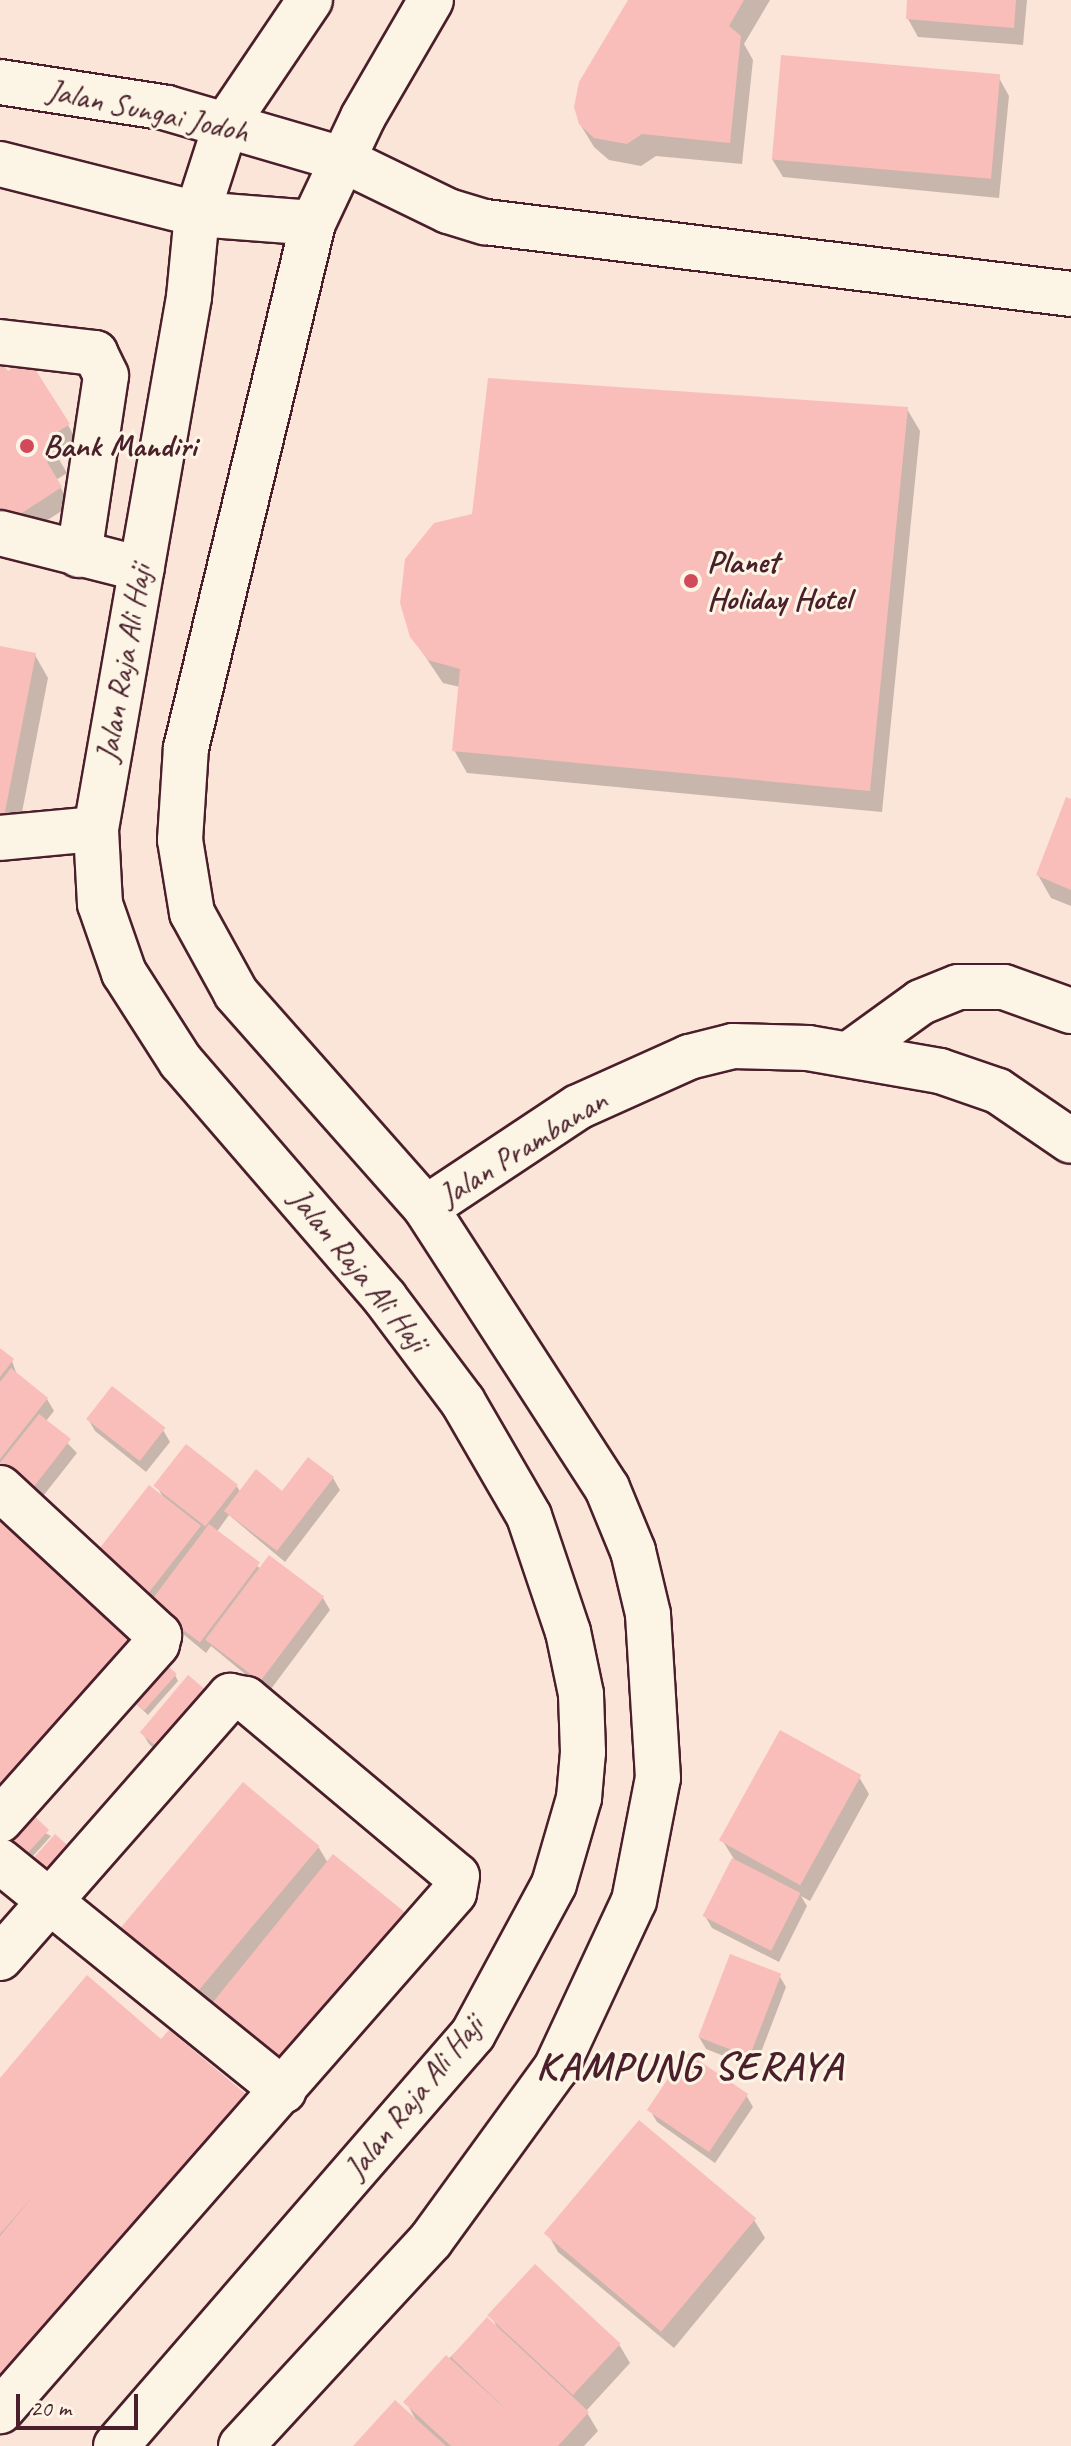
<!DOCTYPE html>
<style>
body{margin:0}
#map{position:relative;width:1071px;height:2446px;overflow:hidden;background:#fbe4d8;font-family:Caveat,sans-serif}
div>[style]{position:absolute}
.shadow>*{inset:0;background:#0003}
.building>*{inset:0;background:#fabeba;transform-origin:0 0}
.roads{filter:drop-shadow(2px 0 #4a1f2b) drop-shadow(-2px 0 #4a1f2b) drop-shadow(0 2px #4a1f2b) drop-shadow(0 -2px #4a1f2b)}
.minor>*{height:44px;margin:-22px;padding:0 22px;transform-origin:22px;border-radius:22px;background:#fcf5e5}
.major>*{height:44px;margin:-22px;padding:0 22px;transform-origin:22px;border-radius:22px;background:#fcf5e5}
.dots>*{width:22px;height:22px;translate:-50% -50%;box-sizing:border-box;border:4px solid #fcf5e5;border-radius:50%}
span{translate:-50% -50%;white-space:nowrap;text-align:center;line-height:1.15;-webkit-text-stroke:6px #fcf5e5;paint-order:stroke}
.street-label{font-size:32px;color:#4a1f2b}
.poi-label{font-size:32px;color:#4a1f2b;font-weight:700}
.left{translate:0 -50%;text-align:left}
.district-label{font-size:40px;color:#4a1f2b;font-weight:700;letter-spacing:2px}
.scale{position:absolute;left:16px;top:2394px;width:122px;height:36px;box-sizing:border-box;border:4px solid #4a1f2b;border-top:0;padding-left:10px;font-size:24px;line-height:28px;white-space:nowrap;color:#4a1f2b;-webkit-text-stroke:6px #fcf5e5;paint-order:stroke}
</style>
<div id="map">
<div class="shadow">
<div style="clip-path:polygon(630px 0,770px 0,744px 44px,753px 60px,742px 164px,656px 156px,641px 166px,609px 160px,594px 147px,580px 124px)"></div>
<div style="clip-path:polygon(909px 0,1027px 0,1023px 45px,918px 37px,908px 19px)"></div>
<div style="clip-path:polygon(999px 78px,1009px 96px,999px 198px,783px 177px,772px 159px)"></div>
<div style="clip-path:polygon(7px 374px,68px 425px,78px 443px,57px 456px,67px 473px,56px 480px,71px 505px,10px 544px)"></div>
<div style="clip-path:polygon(907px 409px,920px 431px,882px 812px,467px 773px,454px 750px,460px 687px,443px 683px,412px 637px)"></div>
<div style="clip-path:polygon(0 648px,35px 655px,48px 678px,17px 838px,0 838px)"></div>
<div style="clip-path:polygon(1071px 802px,1071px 906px,1051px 898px,1038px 875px)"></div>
<div style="clip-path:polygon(0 1351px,12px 1361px,17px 1375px,47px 1399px,54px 1411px,46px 1421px,77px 1453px,36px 1505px,0 1479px)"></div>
<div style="clip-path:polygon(88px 1419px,163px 1430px,170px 1442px,146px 1472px,95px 1431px)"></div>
<div style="clip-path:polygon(333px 1478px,340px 1490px,285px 1562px,229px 1515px,216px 1533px,261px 1569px,323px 1598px,330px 1610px,268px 1693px,211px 1646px,206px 1653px,104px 1568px,165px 1500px,157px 1487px,236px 1485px,241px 1493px,282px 1493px)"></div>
<div style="clip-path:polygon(0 1655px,15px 1817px,51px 1836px,24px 1866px,0 1839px)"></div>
<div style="clip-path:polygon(175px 1675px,178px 1681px,148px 1715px,132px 1700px)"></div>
<div style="clip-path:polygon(211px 1697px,171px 1763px,149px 1744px,142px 1732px)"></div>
<div style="clip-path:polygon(859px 1777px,869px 1794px,810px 1901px,801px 1896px,807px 1906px,779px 1962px,712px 1928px,705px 1916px,734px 1859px,722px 1840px)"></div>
<div style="clip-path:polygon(243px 1785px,319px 1848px,328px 1863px,299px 2089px,134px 1947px,124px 1929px)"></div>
<div style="clip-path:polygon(779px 1975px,786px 1987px,755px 2068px,706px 2049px,699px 2037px)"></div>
<div style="clip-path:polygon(162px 2042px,246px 2096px,259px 2119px,0 2435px,0 2081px)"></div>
<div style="clip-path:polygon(746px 2095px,753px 2107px,715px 2163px,657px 2122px,650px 2110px)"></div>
<div style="clip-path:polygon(754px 2220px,765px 2238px,674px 2348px,558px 2252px,548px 2234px)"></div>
<div style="clip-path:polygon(535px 2267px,620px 2346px,630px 2363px,586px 2411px,598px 2431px,584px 2446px,356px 2446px,416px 2420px,406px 2402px,487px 2320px,498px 2329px,491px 2316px)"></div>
</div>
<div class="building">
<div style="clip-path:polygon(628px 0,744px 0,729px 26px,741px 36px,730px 143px,642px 134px,627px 144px,594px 138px,579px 124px,574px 107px,579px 82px)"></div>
<div style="clip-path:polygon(907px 0,1016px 0,1014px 28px,906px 19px)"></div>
<div style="left:781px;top:55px;width:220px;height:105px;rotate:5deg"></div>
<div style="clip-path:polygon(28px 358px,70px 424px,48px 438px,59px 455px,47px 462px,62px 487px,0 527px,0 360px,8px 371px)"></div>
<div style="clip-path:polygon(488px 378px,908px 407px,870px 791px,452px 751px,460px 669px,428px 660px,410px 637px,400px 603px,405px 559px,434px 523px,472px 514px)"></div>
<div style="clip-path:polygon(0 646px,36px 653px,4px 817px,0 816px)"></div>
<div style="clip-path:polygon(1066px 797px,1071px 799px,1071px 890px,1036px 875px)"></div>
<div style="clip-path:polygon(0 1348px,14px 1359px,0 1377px)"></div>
<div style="clip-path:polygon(11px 1368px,48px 1398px,0 1459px,0 1382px)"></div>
<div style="left:112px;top:1386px;width:68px;height:42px;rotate:38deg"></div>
<div style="clip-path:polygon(39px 1414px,71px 1439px,28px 1494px,0 1471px,0 1463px)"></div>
<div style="left:186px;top:1444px;width:66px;height:53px;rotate:38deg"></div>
<div style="clip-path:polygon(308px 1457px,334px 1477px,277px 1551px,224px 1511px,256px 1469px,282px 1491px)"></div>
<div style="left:149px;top:1485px;width:66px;height:89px;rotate:38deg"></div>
<div style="clip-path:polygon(0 1514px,143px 1637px,0 1806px)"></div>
<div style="left:209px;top:1524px;width:64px;height:100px;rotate:37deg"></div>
<div style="left:269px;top:1555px;width:69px;height:106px;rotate:37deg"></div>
<div style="left:159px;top:1658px;width:24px;height:49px;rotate:42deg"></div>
<div style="left:188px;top:1675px;width:33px;height:75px;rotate:40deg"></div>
<div style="left:780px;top:1730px;width:93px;height:126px;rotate:29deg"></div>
<div style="left:243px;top:1782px;width:100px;height:190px;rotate:40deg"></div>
<div style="clip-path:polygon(26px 1808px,49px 1830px,20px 1861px,0 1843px)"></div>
<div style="left:55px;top:1834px;width:36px;height:45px;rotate:42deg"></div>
<div style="left:333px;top:1854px;width:102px;height:198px;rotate:39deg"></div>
<div style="left:732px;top:1858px;width:77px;height:65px;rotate:27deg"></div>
<div style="left:730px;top:1954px;width:55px;height:89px;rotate:21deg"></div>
<div style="clip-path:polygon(87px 1975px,161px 2039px,169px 2030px,247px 2095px,0 2397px,0 2236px,36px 2193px,0 2234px,0 2078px)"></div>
<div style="left:686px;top:2052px;width:75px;height:70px;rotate:34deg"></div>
<div style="left:639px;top:2120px;width:153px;height:148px;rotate:40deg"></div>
<div style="left:535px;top:2264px;width:117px;height:70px;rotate:43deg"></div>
<div style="clip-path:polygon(487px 2317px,589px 2412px,558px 2446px,451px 2446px,403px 2402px,446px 2355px,511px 2414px,451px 2357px)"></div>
<div style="clip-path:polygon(395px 2400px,446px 2446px,353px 2446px)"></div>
</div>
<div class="roads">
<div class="minor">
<div style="left:341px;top:159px;width:119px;rotate:25.9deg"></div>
<div style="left:448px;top:211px;width:39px;rotate:17deg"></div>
<div style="left:485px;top:222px;width:590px;rotate:7deg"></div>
<div style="left:0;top:342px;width:96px;rotate:6.6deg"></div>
<div style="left:95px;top:353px;width:25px;rotate:64deg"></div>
<div style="left:106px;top:376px;width:181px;rotate:98.6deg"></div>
<div style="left:0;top:533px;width:146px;rotate:14.3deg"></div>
<div style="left:0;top:838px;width:96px;rotate:-5.4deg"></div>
<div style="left:849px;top:1054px;width:89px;rotate:-35.8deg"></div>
<div style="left:921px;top:1002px;width:40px;rotate:-22deg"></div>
<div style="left:958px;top:987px;width:46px"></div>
<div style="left:1004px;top:987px;width:71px;rotate:19.7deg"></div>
<div style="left:426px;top:1208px;width:182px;rotate:-33.6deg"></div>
<div style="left:578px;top:1107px;width:122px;rotate:-24.2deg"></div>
<div style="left:689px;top:1057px;width:45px;rotate:-14deg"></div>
<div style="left:733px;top:1046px;width:75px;rotate:1.5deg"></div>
<div style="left:808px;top:1048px;width:134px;rotate:9.9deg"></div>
<div style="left:940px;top:1071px;width:61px;rotate:19deg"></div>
<div style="left:998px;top:1091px;width:88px;rotate:34.4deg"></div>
<div style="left:0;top:1488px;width:217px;rotate:42.8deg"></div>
<div style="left:159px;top:1635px;width:9px;rotate:103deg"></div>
<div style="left:157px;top:1644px;width:236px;rotate:131.7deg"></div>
<div style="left:0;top:1861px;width:365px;rotate:39deg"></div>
<div style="left:0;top:1958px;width:349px;rotate:-48.7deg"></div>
<div style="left:230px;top:1696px;width:16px;rotate:11deg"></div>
<div style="left:246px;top:1699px;width:275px;rotate:40deg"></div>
<div style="left:457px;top:1876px;width:17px;rotate:100deg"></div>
<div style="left:454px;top:1893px;width:689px;rotate:131.23deg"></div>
</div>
<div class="major">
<div style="left:0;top:82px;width:169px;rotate:8.8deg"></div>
<div style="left:167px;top:108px;width:181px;rotate:16.3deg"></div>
<div style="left:0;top:164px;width:203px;rotate:14.2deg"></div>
<div style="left:197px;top:214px;width:116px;rotate:4.4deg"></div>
<div style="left:116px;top:2446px;width:545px;rotate:-49.09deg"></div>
<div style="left:473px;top:2034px;width:170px;rotate:-61.6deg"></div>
<div style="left:554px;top:1884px;width:90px;rotate:-73.8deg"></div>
<div style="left:579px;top:1798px;width:46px;rotate:-85deg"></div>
<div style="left:583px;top:1752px;width:58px;rotate:-92deg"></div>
<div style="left:581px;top:1694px;width:63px;rotate:-101.8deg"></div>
<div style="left:568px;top:1632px;width:122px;rotate:-108.6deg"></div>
<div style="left:529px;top:1516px;width:132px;rotate:-120.1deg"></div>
<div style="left:463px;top:1402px;width:130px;rotate:-126.9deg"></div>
<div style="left:385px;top:1298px;width:312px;rotate:-130.8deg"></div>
<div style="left:181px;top:1062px;width:106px;rotate:-122.6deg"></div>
<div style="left:124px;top:973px;width:73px;rotate:-109.2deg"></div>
<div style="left:100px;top:904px;width:75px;rotate:-93.1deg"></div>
<div style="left:96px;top:829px;width:540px;rotate:-80.08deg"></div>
<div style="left:189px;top:297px;width:83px;rotate:-84.5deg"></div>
<div style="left:197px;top:214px;width:95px;rotate:-72.1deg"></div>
<div style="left:226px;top:124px;width:150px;rotate:-55.9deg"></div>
<div style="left:241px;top:2446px;width:280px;rotate:-47.3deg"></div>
<div style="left:431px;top:2240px;width:213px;rotate:-54deg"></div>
<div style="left:556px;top:2068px;width:184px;rotate:-65deg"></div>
<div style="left:634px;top:1901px;width:125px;rotate:-79deg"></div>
<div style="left:658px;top:1778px;width:164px;rotate:-93.5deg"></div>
<div style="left:648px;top:1614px;width:65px;rotate:-103.4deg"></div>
<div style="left:633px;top:1551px;width:68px;rotate:-112.4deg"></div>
<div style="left:607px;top:1488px;width:333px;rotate:-122.9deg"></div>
<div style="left:426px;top:1208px;width:287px;rotate:-131.5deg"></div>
<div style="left:236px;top:993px;width:91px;rotate:-118.8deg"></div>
<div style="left:192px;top:913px;width:74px;rotate:-99.3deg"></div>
<div style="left:180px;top:840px;width:92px;rotate:-86.3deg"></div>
<div style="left:186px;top:748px;width:540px;rotate:-76.4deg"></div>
<div style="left:313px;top:223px;width:117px;rotate:-64.7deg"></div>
<div style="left:363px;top:117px;width:135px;rotate:-59.8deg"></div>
</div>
</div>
<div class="dots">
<div style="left:27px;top:446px;background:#d1495b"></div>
<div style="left:691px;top:581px;background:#d1495b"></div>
</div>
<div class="street-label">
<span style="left:148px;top:111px;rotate:12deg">Jalan Sungai Jodoh</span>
<span style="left:124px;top:663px;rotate:-80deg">Jalan Raja Ali Haji</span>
<span style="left:523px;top:1148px;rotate:-32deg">Jalan Prambanan</span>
<span style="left:359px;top:1270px;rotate:51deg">Jalan Raja Ali Haji</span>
<span style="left:414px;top:2097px;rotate:-51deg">Jalan Raja Ali Haji</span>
</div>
<div class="poi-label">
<span class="left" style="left:43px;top:446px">Bank Mandiri</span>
<span class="left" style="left:707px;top:581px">Planet<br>Holiday Hotel</span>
</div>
<div class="district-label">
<span style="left:690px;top:2066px">KAMPUNG SERAYA</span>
</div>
<div class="scale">20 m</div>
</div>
